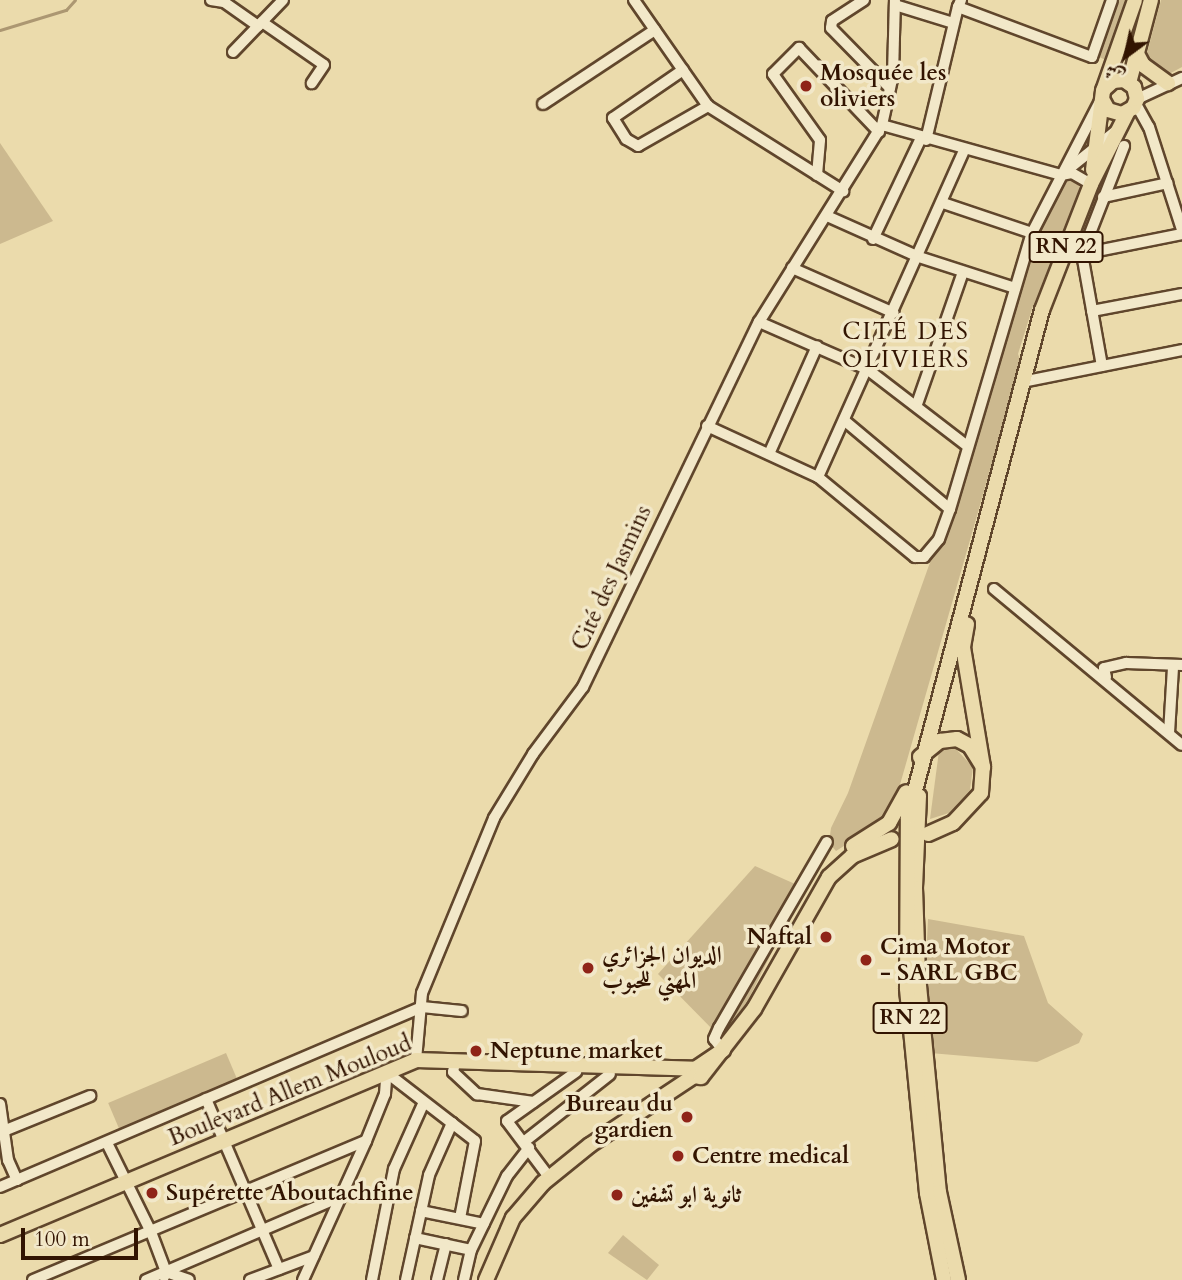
<!DOCTYPE html>
<meta charset="utf-8">
<style>
body{margin:0}
#map{position:relative;width:1182px;height:1280px;overflow:hidden;background:#ebdbac;font-family:Cardo,Amiri,serif}
div>[style]{position:absolute}
.green>*{inset:0;background:#ccb98f;transform-origin:0 0}
.stream>*{height:2.5px;margin:-1.25px;padding:0 1.25px;transform-origin:1.25px;border-radius:1.25px;background:#ac9772}
.roads{filter:drop-shadow(2px 0 #60462c) drop-shadow(-2px 0 #60462c) drop-shadow(0 2px #60462c) drop-shadow(0 -2px #60462c)}
.minor>*{height:10px;margin:-5px;padding:0 5px;transform-origin:5px;border-radius:5px;background:#f2e8c9}
.major>*{height:14px;margin:-7px;padding:0 7px;transform-origin:7px;border-radius:7px;background:#ebdbac}
.dots>*{width:19px;height:19px;translate:-50% -50%;box-sizing:border-box;border:4px solid #f2e8c9;border-radius:50%}
span{translate:-50% -50%;white-space:nowrap;text-align:center;line-height:1.15;-webkit-text-stroke:7px #f2e8c9;paint-order:stroke}
.shield-label span{padding:2px 5px;background:#f2e8c9;border:2px solid;border-radius:5px;-webkit-text-stroke-width:0}
.shield-label{font-size:21px;color:#321401;font-weight:700}
.poi-label{font-size:23px;color:#321401;font-weight:700}
.left{translate:0 -50%;text-align:left}
.right{translate:-100% -50%;text-align:right}
.street-label{font-size:23px;color:#321401}
.neighbourhood-label{font-size:24px;color:#321401;letter-spacing:2px}
.north{position:absolute;left:1091px;top:21px;width:70px;height:70px;-webkit-text-stroke:5px #f2e8c9;paint-order:stroke;rotate:213deg;font-size:19px;font-weight:700;line-height:28px;text-align:center;color:#321401}
.north::after{content:'';display:block;margin:auto;width:24px;height:32px;background:#321401;clip-path:polygon(50% 0,100% 100%,50% 72%,0 100%)}
.scale{position:absolute;left:21px;top:1228px;width:117px;height:32px;box-sizing:border-box;border:4px solid #321401;border-top:0;padding-left:9px;font-size:21px;line-height:24px;white-space:nowrap;color:#321401;-webkit-text-stroke:5px #f2e8c9;paint-order:stroke}
</style>
<div id="map">
<div class="green">
<div style="clip-path:polygon(1118px 0,1130px 0,1108px 61px,1099px 57px)"></div>
<div style="clip-path:polygon(1161px 0,1182px 0,1182px 67px,1169px 74px,1145px 61px)"></div>
<div style="clip-path:polygon(0 143px,53px 221px,0 244px)"></div>
<div style="clip-path:polygon(1062px 179px,1074px 179px,1080px 188px,1043px 302px,1033px 306px,1018px 354px,1021px 362px,893px 809px,880px 823px,836px 851px,829px 843px,831px 828px,848px 793px,997px 374px,1024px 274px)"></div>
<div style="clip-path:polygon(953px 746px,973px 767px,970px 790px,949px 813px,930px 819px,939px 751px)"></div>
<div style="clip-path:polygon(755px 866px,804px 888px,748px 1000px,721px 1038px,658px 974px)"></div>
<div style="clip-path:polygon(928px 919px,1024px 936px,1048px 1003px,1083px 1034px,1079px 1043px,1037px 1062px,930px 1053px,925px 981px)"></div>
<div style="left:226px;top:1053px;width:34px;height:128px;rotate:67deg"></div>
<div style="clip-path:polygon(623px 1235px,659px 1265px,647px 1280px,608px 1253px)"></div>
</div>
<div class="stream">
<div style="left:0;top:30px;width:69px;rotate:-16.9deg"></div>
<div style="left:66px;top:10px;width:13px;rotate:-48deg"></div>
</div>
<div class="roads">
<div class="minor">
<div style="left:211px;top:0;width:13px;rotate:9deg"></div>
<div style="left:224px;top:2px;width:42px;rotate:35.2deg"></div>
<div style="left:634px;top:0;width:129px;rotate:55.1deg"></div>
<div style="left:708px;top:106px;width:160px;rotate:32.2deg"></div>
<div style="left:864px;top:0;width:38px;rotate:147deg"></div>
<div style="left:832px;top:21px;width:7px;rotate:98deg"></div>
<div style="left:831px;top:28px;width:84px;rotate:45.5deg"></div>
<div style="left:961px;top:0;width:8px;rotate:113deg"></div>
<div style="left:958px;top:7px;width:143px;rotate:20.5deg"></div>
<div style="left:1092px;top:57px;width:60px;rotate:-70.7deg"></div>
<div style="left:895px;top:5px;width:61px;rotate:17.2deg"></div>
<div style="left:262px;top:22px;width:75px;rotate:34.7deg"></div>
<div style="left:324px;top:65px;width:22px;rotate:124deg"></div>
<div style="left:233px;top:52px;width:72px;rotate:-46.1deg"></div>
<div style="left:683px;top:70px;width:85px;rotate:145.6deg"></div>
<div style="left:613px;top:118px;width:25px;rotate:58deg"></div>
<div style="left:626px;top:139px;width:14px;rotate:30deg"></div>
<div style="left:638px;top:146px;width:81px;rotate:-29.7deg"></div>
<div style="left:1137px;top:99px;width:50px;rotate:-25deg"></div>
<div style="left:543px;top:104px;width:134px;rotate:-33.5deg"></div>
<div style="left:1136px;top:104px;width:26px;rotate:61deg"></div>
<div style="left:1149px;top:127px;width:108px;rotate:72.2deg"></div>
<div style="left:882px;top:125px;width:186px;rotate:15.6deg"></div>
<div style="left:1061px;top:175px;width:11px;rotate:-10deg"></div>
<div style="left:1072px;top:173px;width:22px;rotate:30deg"></div>
<div style="left:926px;top:140px;width:137px;rotate:-76.5deg"></div>
<div style="left:1066px;top:171px;width:64px;rotate:-38.7deg"></div>
<div style="left:817px;top:175px;width:35px;rotate:-85deg"></div>
<div style="left:820px;top:140px;width:81px;rotate:-125.5deg"></div>
<div style="left:773px;top:74px;width:37px;rotate:-45deg"></div>
<div style="left:799px;top:48px;width:116px;rotate:46.4deg"></div>
<div style="left:1103px;top:197px;width:66px;rotate:-12.2deg"></div>
<div style="left:943px;top:203px;width:94px;rotate:18.6deg"></div>
<div style="left:827px;top:216px;width:101px;rotate:24deg"></div>
<div style="left:919px;top:257px;width:101px;rotate:17.9deg"></div>
<div style="left:873px;top:239px;width:112px;rotate:-64.6deg"></div>
<div style="left:1082px;top:254px;width:102px;rotate:-11.3deg"></div>
<div style="left:792px;top:268px;width:111px;rotate:23.8deg"></div>
<div style="left:1092px;top:311px;width:92px;rotate:-10.7deg"></div>
<div style="left:759px;top:322px;width:118px;rotate:23.5deg"></div>
<div style="left:867px;top:369px;width:125px;rotate:37.5deg"></div>
<div style="left:1102px;top:366px;width:114px;rotate:-100.1deg"></div>
<div style="left:1082px;top:254px;width:116px;rotate:-68.7deg"></div>
<div style="left:1022px;top:382px;width:163px;rotate:-11.3deg"></div>
<div style="left:917px;top:404px;width:140px;rotate:-70.8deg"></div>
<div style="left:845px;top:421px;width:137px;rotate:40deg"></div>
<div style="left:707px;top:426px;width:122px;rotate:24.7deg"></div>
<div style="left:818px;top:477px;width:126px;rotate:39.5deg"></div>
<div style="left:915px;top:557px;width:9px"></div>
<div style="left:924px;top:557px;width:23px;rotate:-50deg"></div>
<div style="left:939px;top:539px;width:32px;rotate:-70deg"></div>
<div style="left:950px;top:509px;width:288px;rotate:-73.5deg"></div>
<div style="left:1032px;top:233px;width:146px;rotate:-62.7deg"></div>
<div style="left:769px;top:454px;width:118px;rotate:-66deg"></div>
<div style="left:818px;top:477px;width:359px;rotate:-65.9deg"></div>
<div style="left:994px;top:589px;width:244px;rotate:39.7deg"></div>
<div style="left:1106px;top:677px;width:9px;rotate:-103deg"></div>
<div style="left:1104px;top:668px;width:23px;rotate:-13deg"></div>
<div style="left:1126px;top:663px;width:56px;rotate:2deg"></div>
<div style="left:1169px;top:733px;width:66px;rotate:-86.5deg"></div>
<div style="left:723px;top:1050px;width:14px;rotate:-129deg"></div>
<div style="left:714px;top:1039px;width:12px;rotate:-66deg"></div>
<div style="left:719px;top:1028px;width:215px;rotate:-59.9deg"></div>
<div style="left:416px;top:1060px;width:67px;rotate:-84.9deg"></div>
<div style="left:422px;top:993px;width:189px;rotate:-67.6deg"></div>
<div style="left:494px;top:818px;width:75px;rotate:-58.6deg"></div>
<div style="left:533px;top:754px;width:84px;rotate:-53.3deg"></div>
<div style="left:583px;top:687px;width:405px;rotate:-64.3deg"></div>
<div style="left:759px;top:322px;width:232px;rotate:-58deg"></div>
<div style="left:882px;top:125px;width:51px;rotate:-77.6deg"></div>
<div style="left:893px;top:75px;width:75px;rotate:-88.5deg"></div>
<div style="left:455px;top:1063px;width:9px;rotate:103deg"></div>
<div style="left:453px;top:1072px;width:33px;rotate:43deg"></div>
<div style="left:477px;top:1094px;width:57px;rotate:8.1deg"></div>
<div style="left:391px;top:1076px;width:106px;rotate:37.7deg"></div>
<div style="left:475px;top:1141px;width:78px;rotate:101deg"></div>
<div style="left:206px;top:1099px;width:185px;rotate:66.8deg"></div>
<div style="left:0;top:1104px;width:57px;rotate:81.9deg"></div>
<div style="left:8px;top:1160px;width:22px;rotate:66deg"></div>
<div style="left:6px;top:1130px;width:91px;rotate:-22deg"></div>
<div style="left:525px;top:1141px;width:108px;rotate:-38.2deg"></div>
<div style="left:107px;top:1143px;width:99px;rotate:63.7deg"></div>
<div style="left:151px;top:1232px;width:43px;rotate:69.4deg"></div>
<div style="left:166px;top:1272px;width:5px;rotate:112deg"></div>
<div style="left:549px;top:1177px;width:70px;rotate:-126.9deg"></div>
<div style="left:507px;top:1121px;width:85px;rotate:-35.4deg"></div>
<div style="left:0;top:1187px;width:459px;rotate:-23.1deg"></div>
<div style="left:422px;top:1007px;width:40px;rotate:5.7deg"></div>
<div style="left:421px;top:1211px;width:64px;rotate:11.7deg"></div>
<div style="left:415px;top:1238px;width:57px;rotate:12.1deg"></div>
<div style="left:166px;top:1272px;width:24px;rotate:19deg"></div>
<div style="left:33px;top:1280px;width:361px;rotate:-22.7deg"></div>
<div style="left:146px;top:1280px;width:213px;rotate:-23.2deg"></div>
<div style="left:250px;top:1280px;width:68px;rotate:-20.6deg"></div>
<div style="left:303px;top:1280px;width:153px;rotate:-65.6deg"></div>
<div style="left:366px;top:1141px;width:51px;rotate:-68deg"></div>
<div style="left:385px;top:1094px;width:15px;rotate:-86deg"></div>
<div style="left:372px;top:1280px;width:113px;rotate:-78.8deg"></div>
<div style="left:394px;top:1169px;width:73px;rotate:-65.9deg"></div>
<div style="left:406px;top:1280px;width:107px;rotate:-77.6deg"></div>
<div style="left:429px;top:1175px;width:57px;rotate:-66.1deg"></div>
<div style="left:437px;top:1280px;width:37px;rotate:-76deg"></div>
<div style="left:464px;top:1280px;width:31px;rotate:-77deg"></div>
<div style="left:471px;top:1250px;width:82px;rotate:-64.1deg"></div>
<div style="left:507px;top:1176px;width:36px;rotate:-52deg"></div>
</div>
<div class="major">
<div style="left:1135px;top:50px;width:17px;rotate:62deg"></div>
<div style="left:1143px;top:65px;width:31px;rotate:36deg"></div>
<div style="left:1129px;top:83px;width:86px;rotate:-75.2deg"></div>
<div style="left:1103px;top:101px;width:10px;rotate:61deg"></div>
<div style="left:1108px;top:110px;width:15px;rotate:16deg"></div>
<div style="left:1122px;top:114px;width:13px;rotate:-29deg"></div>
<div style="left:1133px;top:108px;width:10px;rotate:-66deg"></div>
<div style="left:1137px;top:99px;width:12px;rotate:-104deg"></div>
<div style="left:1134px;top:87px;width:12px;rotate:-145deg"></div>
<div style="left:1124px;top:80px;width:11px;rotate:175deg"></div>
<div style="left:1113px;top:81px;width:12px;rotate:138deg"></div>
<div style="left:1093px;top:170px;width:80px;rotate:-82.8deg"></div>
<div style="left:1103px;top:91px;width:96px;rotate:-70.6deg"></div>
<div style="left:920px;top:757px;width:26px;rotate:-39deg"></div>
<div style="left:940px;top:741px;width:17px;rotate:-7deg"></div>
<div style="left:957px;top:739px;width:15px;rotate:28deg"></div>
<div style="left:970px;top:746px;width:25px;rotate:58deg"></div>
<div style="left:919px;top:796px;width:92px;rotate:92.5deg"></div>
<div style="left:915px;top:888px;width:87px;rotate:88deg"></div>
<div style="left:918px;top:975px;width:218px;rotate:84.5deg"></div>
<div style="left:939px;top:1192px;width:90px;rotate:77.8deg"></div>
<div style="left:928px;top:834px;width:27px;rotate:-24deg"></div>
<div style="left:953px;top:823px;width:41px;rotate:-47deg"></div>
<div style="left:981px;top:793px;width:26px;rotate:-86deg"></div>
<div style="left:983px;top:767px;width:122px;rotate:-99.5deg"></div>
<div style="left:963px;top:647px;width:23px;rotate:-80deg"></div>
<div style="left:853px;top:846px;width:43px;rotate:-32.6deg"></div>
<div style="left:889px;top:823px;width:35px;rotate:-61deg"></div>
<div style="left:0;top:1235px;width:451px;rotate:-22.8deg"></div>
<div style="left:416px;top:1060px;width:279px;rotate:1.8deg"></div>
<div style="left:695px;top:1069px;width:34px;rotate:-34deg"></div>
<div style="left:486px;top:1280px;width:68px;rotate:-66.5deg"></div>
<div style="left:513px;top:1218px;width:46px;rotate:-49.4deg"></div>
<div style="left:543px;top:1183px;width:60px;rotate:-39deg"></div>
<div style="left:590px;top:1145px;width:125px;rotate:-33.6deg"></div>
<div style="left:694px;top:1076px;width:7px;rotate:8deg"></div>
<div style="left:701px;top:1077px;width:86px;rotate:-52.1deg"></div>
<div style="left:754px;top:1009px;width:152px;rotate:-60.4deg"></div>
<div style="left:829px;top:877px;width:31px;rotate:-42deg"></div>
<div style="left:852px;top:856px;width:43px;rotate:-23deg"></div>
<div style="left:944px;top:1280px;width:89px;rotate:-101.1deg"></div>
<div style="left:927px;top:1193px;width:206px;rotate:-95.6deg"></div>
<div style="left:907px;top:988px;width:171px;rotate:-89.7deg"></div>
<div style="left:908px;top:817px;width:524px;rotate:-75.2deg"></div>
<div style="left:1042px;top:310px;width:135px;rotate:-68.7deg"></div>
<div style="left:1091px;top:184px;width:80px;rotate:-63.1deg"></div>
</div>
</div>
<div class="dots">
<div style="left:806px;top:86px;background:#8f2418"></div>
<div style="left:826px;top:937px;background:#8f2418"></div>
<div style="left:866px;top:960px;background:#8f2418"></div>
<div style="left:588px;top:968px;background:#8f2418"></div>
<div style="left:476px;top:1051px;background:#8f2418"></div>
<div style="left:687px;top:1117px;background:#8f2418"></div>
<div style="left:678px;top:1156px;background:#8f2418"></div>
<div style="left:152px;top:1193px;background:#8f2418"></div>
<div style="left:617px;top:1195px;background:#8f2418"></div>
</div>
<div class="shield-label">
<span style="left:1066px;top:247px">RN 22</span>
<span style="left:910px;top:1018px">RN 22</span>
</div>
<div class="poi-label">
<span class="left" style="left:820px;top:86px">Mosquée les<br>oliviers</span>
<span class="right" style="left:812px;top:937px">Naftal</span>
<span class="left" style="left:880px;top:960px">Cima Motor<br>- SARL GBC</span>
<span class="left" style="left:602px;top:968px">الديوان الجزائري<br>المهني للحبوب</span>
<span class="left" style="left:490px;top:1051px">Neptune market</span>
<span class="right" style="left:673px;top:1117px">Bureau du<br>gardien</span>
<span class="left" style="left:692px;top:1156px">Centre medical</span>
<span class="left" style="left:166px;top:1193px">Supérette Aboutachfine</span>
<span class="left" style="left:631px;top:1195px">ثانوية ابو تشفين</span>
</div>
<div class="street-label">
<span style="left:612px;top:578px;rotate:-65deg">Cité des Jasmins</span>
<span style="left:290px;top:1091px;rotate:-22deg">Boulevard Allem Mouloud</span>
</div>
<div class="neighbourhood-label">
<span style="left:906px;top:346px">CITÉ DES<br>OLIVIERS</span>
</div>
<div class="north">ش</div>
<div class="scale">100 m</div>
</div>
